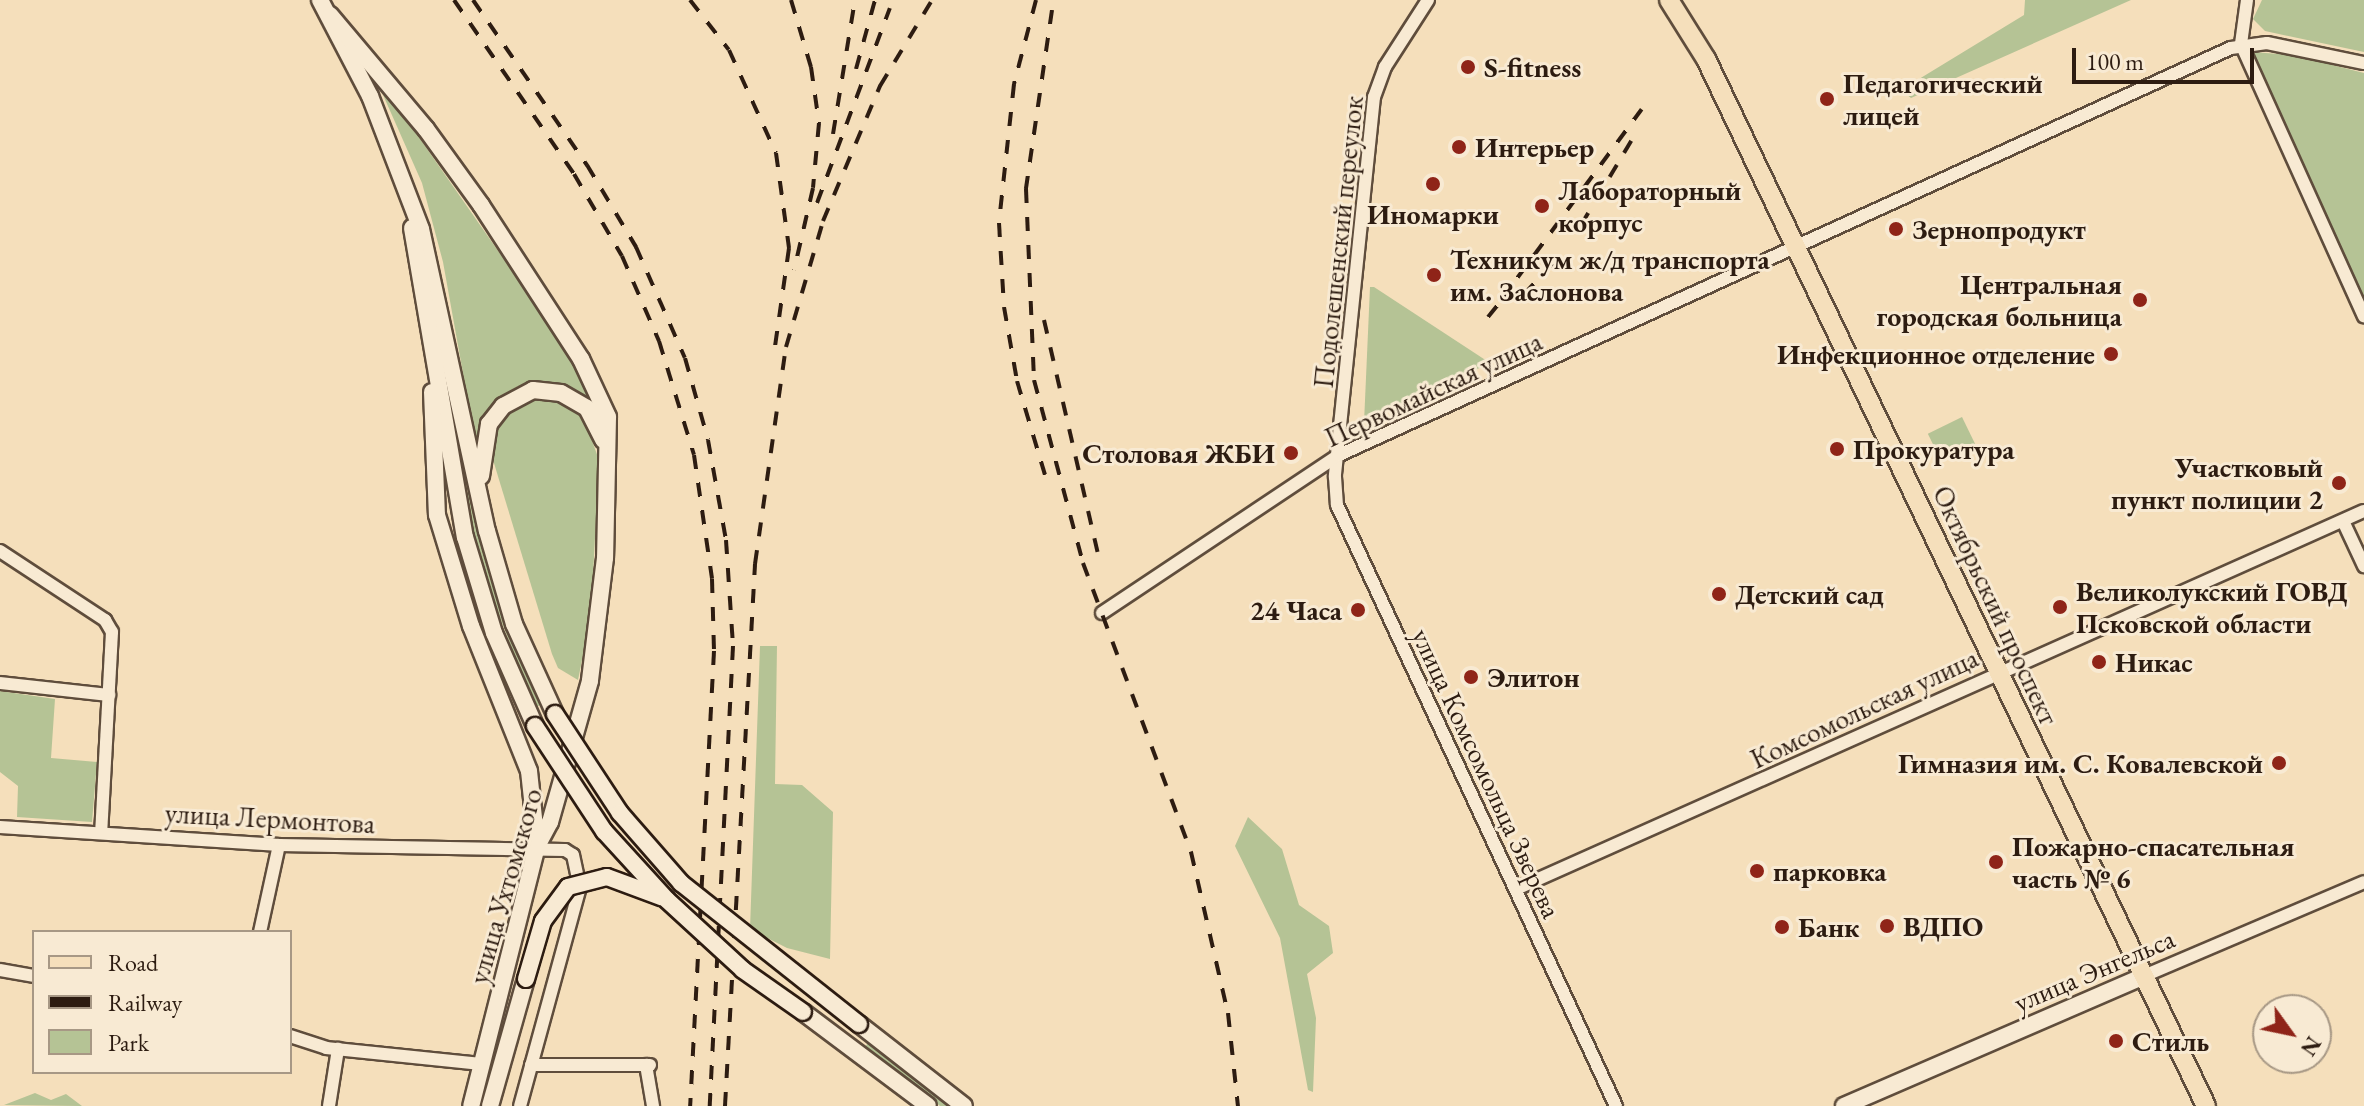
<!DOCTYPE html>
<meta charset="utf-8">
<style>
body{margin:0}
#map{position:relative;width:2364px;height:1106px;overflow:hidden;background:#f5dfbb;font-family:"EB Garamond",serif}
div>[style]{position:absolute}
.green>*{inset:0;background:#b5c395;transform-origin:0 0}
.roads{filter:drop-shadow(2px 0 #5f4d3c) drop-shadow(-2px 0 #5f4d3c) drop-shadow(0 2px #5f4d3c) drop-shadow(0 -2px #5f4d3c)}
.street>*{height:12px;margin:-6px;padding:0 6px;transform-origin:6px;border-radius:6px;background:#f8ead3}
.secondary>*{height:16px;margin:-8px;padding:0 8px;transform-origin:8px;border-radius:8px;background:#f8ead3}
.primary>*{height:18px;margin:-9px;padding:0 9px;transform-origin:9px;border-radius:9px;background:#f5dfbb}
.rail>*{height:4px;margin-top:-2px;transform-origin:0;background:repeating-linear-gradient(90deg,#2d1c11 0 14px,transparent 0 28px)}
.bridges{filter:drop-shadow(2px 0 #2d1c11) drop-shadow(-2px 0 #2d1c11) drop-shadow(0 2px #2d1c11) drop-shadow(0 -2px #2d1c11)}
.secondary-bridge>*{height:16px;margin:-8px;padding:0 8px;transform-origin:8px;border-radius:8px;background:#f8ead3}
.dots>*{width:22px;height:22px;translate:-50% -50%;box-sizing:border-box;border:4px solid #f8ead3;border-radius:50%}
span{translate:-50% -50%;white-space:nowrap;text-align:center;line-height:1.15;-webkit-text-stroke:6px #f8ead3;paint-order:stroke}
.poi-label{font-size:28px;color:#2d1c11;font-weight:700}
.left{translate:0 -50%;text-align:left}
.right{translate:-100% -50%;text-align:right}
.street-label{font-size:28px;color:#2d1c11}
.legend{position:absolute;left:32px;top:930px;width:260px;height:144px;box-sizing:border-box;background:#f8ead3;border:2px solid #a79885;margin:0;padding:10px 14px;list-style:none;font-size:24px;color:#2d1c11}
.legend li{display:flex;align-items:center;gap:16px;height:40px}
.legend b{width:40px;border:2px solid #a79885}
.north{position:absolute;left:2252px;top:994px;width:80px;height:80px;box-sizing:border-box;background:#f8ead3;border:2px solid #a79885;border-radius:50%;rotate:123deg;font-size:22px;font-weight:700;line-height:32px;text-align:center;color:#2d1c11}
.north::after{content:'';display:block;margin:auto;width:28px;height:36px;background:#8f2418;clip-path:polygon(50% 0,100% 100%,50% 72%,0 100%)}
.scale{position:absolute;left:2072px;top:48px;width:182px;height:36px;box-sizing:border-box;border:4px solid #2d1c11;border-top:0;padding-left:10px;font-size:24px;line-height:28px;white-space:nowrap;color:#2d1c11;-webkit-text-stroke:6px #f8ead3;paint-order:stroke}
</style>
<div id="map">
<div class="green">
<div style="clip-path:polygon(2025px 0,2131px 0,1911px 98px,1901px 90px,2024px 15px)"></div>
<div style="clip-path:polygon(2262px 0,2364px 0,2364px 52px,2265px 31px,2253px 19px)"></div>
<div style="clip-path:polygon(2253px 52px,2293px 55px,2364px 73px,2364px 301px)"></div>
<div style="clip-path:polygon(372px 70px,579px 367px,596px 410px,574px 389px,557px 383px,518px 386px,496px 401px,475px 440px,443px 262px,422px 183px)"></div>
<div style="clip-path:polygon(1370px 287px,1374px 287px,1490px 363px,1364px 423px)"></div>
<div style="clip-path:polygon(549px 397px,582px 413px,599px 460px,591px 615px,578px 680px,558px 668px,552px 654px,490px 450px,499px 419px,513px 406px)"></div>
<div style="left:1962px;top:417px;width:30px;height:38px;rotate:64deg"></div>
<div style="clip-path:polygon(469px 492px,491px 581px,540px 705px,535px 708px,486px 582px,464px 494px)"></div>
<div style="clip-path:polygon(760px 646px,777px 646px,775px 784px,802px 785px,833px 812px,830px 959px,787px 948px,750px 929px)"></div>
<div style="clip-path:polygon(0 691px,55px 699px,51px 758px,97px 762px,92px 822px,17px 817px,18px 786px,0 772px)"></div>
<div style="clip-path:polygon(1248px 817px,1282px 849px,1299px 905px,1329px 926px,1333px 953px,1307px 974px,1316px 1018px,1313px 1092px,1308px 1090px,1280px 938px,1235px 846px)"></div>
<div style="clip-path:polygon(868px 1043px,922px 1084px,949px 1106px,940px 1106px,865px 1047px)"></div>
<div style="clip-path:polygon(35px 1093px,51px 1100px,66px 1094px,82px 1106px,4px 1105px)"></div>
</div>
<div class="roads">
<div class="street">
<div style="left:1428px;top:0;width:80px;rotate:122.7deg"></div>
<div style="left:1385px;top:67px;width:32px;rotate:110deg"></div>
<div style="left:1374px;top:97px;width:382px;rotate:95.9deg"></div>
<div style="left:1335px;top:477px;width:28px;rotate:86deg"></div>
<div style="left:1337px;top:505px;width:663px;rotate:65.1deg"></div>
<div style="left:2247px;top:0;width:44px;rotate:97.8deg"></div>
<div style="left:2241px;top:44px;width:299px;rotate:65.7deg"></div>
<div style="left:2343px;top:521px;width:50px;rotate:65deg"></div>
<div style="left:0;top:551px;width:126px;rotate:33.3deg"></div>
<div style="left:105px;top:620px;width:14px;rotate:60deg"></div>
<div style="left:112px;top:632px;width:201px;rotate:93.1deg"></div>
<div style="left:1102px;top:613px;width:285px;rotate:-33.7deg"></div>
<div style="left:1339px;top:455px;width:980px;rotate:-24.53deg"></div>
<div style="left:2231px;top:48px;width:36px;rotate:-8deg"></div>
<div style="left:2267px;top:43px;width:99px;rotate:11.7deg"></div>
<div style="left:0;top:683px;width:110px;rotate:6.3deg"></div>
<div style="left:0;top:827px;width:280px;rotate:3.7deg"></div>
<div style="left:279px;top:845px;width:286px;rotate:1deg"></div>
<div style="left:565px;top:850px;width:9px;rotate:32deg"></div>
<div style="left:573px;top:855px;width:33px;rotate:78deg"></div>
<div style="left:580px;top:887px;width:227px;rotate:105.3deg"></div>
<div style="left:1516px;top:889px;width:928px;rotate:-24.03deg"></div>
<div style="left:260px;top:932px;width:89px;rotate:-77.7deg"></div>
<div style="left:0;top:970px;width:35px;rotate:10deg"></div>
<div style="left:2144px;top:976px;width:239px;rotate:-23.1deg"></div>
<div style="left:290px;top:1036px;width:38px;rotate:18deg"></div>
<div style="left:326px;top:1048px;width:156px;rotate:5.9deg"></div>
<div style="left:531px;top:1065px;width:119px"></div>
<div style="left:646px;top:1065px;width:42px;rotate:80.3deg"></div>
<div style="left:329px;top:1106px;width:58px;rotate:-81deg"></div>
</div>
<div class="secondary">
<div style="left:320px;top:0;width:108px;rotate:62.5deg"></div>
<div style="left:370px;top:96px;width:142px;rotate:69deg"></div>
<div style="left:421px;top:229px;width:309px;rotate:77.7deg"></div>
<div style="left:487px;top:531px;width:97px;rotate:73.8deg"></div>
<div style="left:514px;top:624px;width:99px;rotate:65.5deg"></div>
<div style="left:330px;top:15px;width:149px;rotate:49.9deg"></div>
<div style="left:426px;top:129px;width:94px;rotate:54.1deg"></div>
<div style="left:481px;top:205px;width:184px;rotate:57deg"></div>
<div style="left:581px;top:359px;width:64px;rotate:65deg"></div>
<div style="left:608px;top:417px;width:141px;rotate:91.2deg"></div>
<div style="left:605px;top:558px;width:124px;rotate:97deg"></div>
<div style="left:590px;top:681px;width:147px;rotate:105.8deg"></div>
<div style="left:550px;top:822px;width:27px;rotate:118deg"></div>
<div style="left:537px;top:846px;width:268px;rotate:104.2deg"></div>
<div style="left:412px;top:228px;width:314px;rotate:80.3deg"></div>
<div style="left:465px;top:537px;width:100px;rotate:73.2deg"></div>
<div style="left:494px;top:633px;width:102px;rotate:66.2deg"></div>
<div style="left:432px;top:392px;width:123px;rotate:87.7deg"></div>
<div style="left:437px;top:515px;width:116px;rotate:73deg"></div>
<div style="left:471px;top:626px;width:156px;rotate:68.2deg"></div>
<div style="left:529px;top:771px;width:75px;rotate:83.9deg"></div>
<div style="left:481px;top:476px;width:53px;rotate:-81.3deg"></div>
<div style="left:489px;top:424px;width:23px;rotate:-52deg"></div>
<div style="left:503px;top:406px;width:34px;rotate:-28deg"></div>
<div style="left:533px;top:390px;width:28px;rotate:6deg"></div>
<div style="left:561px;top:393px;width:30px;rotate:30deg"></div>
<div style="left:587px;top:408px;width:36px;rotate:63deg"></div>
<div style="left:803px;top:1012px;width:156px;rotate:36.9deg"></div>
<div style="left:859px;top:1024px;width:133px;rotate:38deg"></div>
<div style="left:490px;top:1106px;width:132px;rotate:-74.2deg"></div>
<div style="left:1844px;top:1106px;width:327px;rotate:-23.4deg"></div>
</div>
<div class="primary">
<div style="left:1669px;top:0;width:70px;rotate:57.9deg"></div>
<div style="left:1706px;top:59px;width:1160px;rotate:64.47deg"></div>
</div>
</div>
<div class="rail">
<div style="left:454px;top:0;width:211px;rotate:55.4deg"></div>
<div style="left:574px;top:174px;width:95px;rotate:59.7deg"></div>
<div style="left:622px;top:256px;width:93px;rotate:66.5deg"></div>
<div style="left:659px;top:341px;width:119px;rotate:72.9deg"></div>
<div style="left:694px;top:455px;width:125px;rotate:81.7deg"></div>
<div style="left:712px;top:579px;width:72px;rotate:88.4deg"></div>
<div style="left:714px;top:651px;width:456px;rotate:93deg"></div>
<div style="left:473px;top:0;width:201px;rotate:55.4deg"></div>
<div style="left:587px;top:165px;width:96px;rotate:59.1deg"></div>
<div style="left:636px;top:247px;width:121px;rotate:66.2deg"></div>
<div style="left:685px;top:358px;width:85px;rotate:74.3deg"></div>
<div style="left:708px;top:440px;width:102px;rotate:79.8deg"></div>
<div style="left:726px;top:540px;width:106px;rotate:86.2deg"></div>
<div style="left:733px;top:646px;width:461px;rotate:92.9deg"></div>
<div style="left:690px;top:0;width:63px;rotate:52deg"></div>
<div style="left:729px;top:50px;width:113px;rotate:65.5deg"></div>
<div style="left:776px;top:153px;width:96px;rotate:82.2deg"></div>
<div style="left:789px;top:248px;width:99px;rotate:98.1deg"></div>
<div style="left:791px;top:0;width:70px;rotate:73.4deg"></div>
<div style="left:811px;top:67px;width:57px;rotate:81.9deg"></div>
<div style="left:819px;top:123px;width:65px;rotate:95.3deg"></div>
<div style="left:813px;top:188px;width:84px;rotate:103deg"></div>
<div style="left:1036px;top:0;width:87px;rotate:104.7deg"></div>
<div style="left:1014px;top:84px;width:140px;rotate:96.2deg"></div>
<div style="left:999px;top:223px;width:84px;rotate:86.6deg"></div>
<div style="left:1004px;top:307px;width:75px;rotate:80deg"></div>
<div style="left:1017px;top:381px;width:98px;rotate:73.4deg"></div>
<div style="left:1052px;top:10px;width:181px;rotate:98.3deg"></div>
<div style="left:1026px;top:189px;width:191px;rotate:87.6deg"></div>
<div style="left:1034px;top:380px;width:189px;rotate:75deg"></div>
<div style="left:1083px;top:563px;width:309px;rotate:69.5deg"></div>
<div style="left:1191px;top:852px;width:165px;rotate:77.1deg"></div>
<div style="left:1228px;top:1013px;width:94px;rotate:83.9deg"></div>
<div style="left:856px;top:69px;width:72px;rotate:-74.6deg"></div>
<div style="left:833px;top:134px;width:136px;rotate:-80.7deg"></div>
<div style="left:817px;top:203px;width:208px;rotate:-69.5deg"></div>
<div style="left:1581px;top:225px;width:104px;rotate:-59.2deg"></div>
<div style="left:1524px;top:294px;width:51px;rotate:-46.6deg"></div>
<div style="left:1501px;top:300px;width:237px;rotate:-53.6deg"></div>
<div style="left:1488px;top:317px;width:32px;rotate:-51deg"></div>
<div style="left:1044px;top:320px;width:239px;rotate:77deg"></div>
<div style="left:725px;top:1106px;width:543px;rotate:-86.83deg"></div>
<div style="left:755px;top:564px;width:219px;rotate:-81.9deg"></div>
<div style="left:786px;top:347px;width:131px;rotate:-73.6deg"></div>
<div style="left:823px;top:221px;width:147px;rotate:-67.1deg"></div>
<div style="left:880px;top:86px;width:100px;rotate:-58.8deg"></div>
</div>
<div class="bridges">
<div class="secondary-bridge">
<div style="left:555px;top:714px;width:118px;rotate:56.7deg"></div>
<div style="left:620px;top:813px;width:93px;rotate:48.9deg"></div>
<div style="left:681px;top:883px;width:227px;rotate:38.4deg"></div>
<div style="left:535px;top:726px;width:126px;rotate:56.7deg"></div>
<div style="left:604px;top:831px;width:93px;rotate:47.6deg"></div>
<div style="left:667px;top:900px;width:103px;rotate:42.6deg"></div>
<div style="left:743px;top:970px;width:73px;rotate:35deg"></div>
<div style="left:526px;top:979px;width:60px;rotate:-73.7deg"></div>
<div style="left:543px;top:921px;width:42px;rotate:-53.7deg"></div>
<div style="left:568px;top:887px;width:40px;rotate:-14.4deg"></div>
<div style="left:607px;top:877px;width:58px;rotate:20.3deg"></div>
</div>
</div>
<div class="dots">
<div style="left:1468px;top:67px;background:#8f2418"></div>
<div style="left:1827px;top:99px;background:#8f2418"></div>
<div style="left:1459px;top:147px;background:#8f2418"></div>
<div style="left:1433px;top:184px;background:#8f2418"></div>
<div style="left:1542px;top:206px;background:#8f2418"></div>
<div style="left:1896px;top:229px;background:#8f2418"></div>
<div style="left:1434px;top:275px;background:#8f2418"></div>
<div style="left:2140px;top:300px;background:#8f2418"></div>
<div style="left:2111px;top:354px;background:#8f2418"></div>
<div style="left:1837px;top:449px;background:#8f2418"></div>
<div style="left:1291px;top:453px;background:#8f2418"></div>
<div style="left:2339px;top:483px;background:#8f2418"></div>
<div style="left:1719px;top:594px;background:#8f2418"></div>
<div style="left:2060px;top:607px;background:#8f2418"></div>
<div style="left:1358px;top:610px;background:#8f2418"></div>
<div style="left:2099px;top:662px;background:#8f2418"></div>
<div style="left:1471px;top:677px;background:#8f2418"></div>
<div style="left:2279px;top:763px;background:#8f2418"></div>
<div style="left:1996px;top:862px;background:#8f2418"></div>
<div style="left:1757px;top:871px;background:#8f2418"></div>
<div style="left:1887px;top:926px;background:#8f2418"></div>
<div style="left:1782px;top:927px;background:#8f2418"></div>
<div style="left:2116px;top:1041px;background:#8f2418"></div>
</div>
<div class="poi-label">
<span class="left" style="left:1484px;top:67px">S-fitness</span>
<span class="left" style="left:1843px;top:99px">Педагогический<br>лицей</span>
<span class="left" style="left:1475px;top:147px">Интерьер</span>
<span class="left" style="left:1558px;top:206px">Лабораторный<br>корпус</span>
<span style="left:1433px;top:214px">Иномарки</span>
<span class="left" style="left:1912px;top:229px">Зернопродукт</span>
<span class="left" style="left:1450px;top:275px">Техникум ж/д транспорта<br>им. Заслонова</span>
<span class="right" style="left:2122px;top:300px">Центральная<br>городская больница</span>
<span class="right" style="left:2095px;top:354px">Инфекционное отделение</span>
<span class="left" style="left:1853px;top:449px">Прокуратура</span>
<span class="right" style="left:1275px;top:453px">Столовая ЖБИ</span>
<span class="right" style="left:2323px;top:483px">Участковый<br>пункт полиции 2</span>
<span class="left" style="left:2076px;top:607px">Великолукский ГОВД<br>Псковской области</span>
<span class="left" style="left:1735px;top:594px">Детский сад</span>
<span class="right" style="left:1342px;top:610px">24 Часа</span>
<span class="left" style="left:2115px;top:662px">Никас</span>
<span class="left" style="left:1487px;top:677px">Элитон</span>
<span class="right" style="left:2263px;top:763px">Гимназия им. С. Ковалевской</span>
<span class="left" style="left:2012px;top:862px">Пожарно-спасательная<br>часть № 6</span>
<span class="left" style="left:1773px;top:871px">парковка</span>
<span class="left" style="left:1903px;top:926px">ВДПО</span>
<span class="left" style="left:1798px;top:927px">Банк</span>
<span class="left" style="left:2132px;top:1041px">Стиль</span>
</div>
<div class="street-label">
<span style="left:1338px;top:242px;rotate:-84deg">Подолешенский переулок</span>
<span style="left:1433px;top:389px;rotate:-25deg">Первомайская улица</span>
<span style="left:1996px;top:605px;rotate:65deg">Октябрьский проспект</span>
<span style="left:1864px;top:708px;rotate:-25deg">Комсомольская улица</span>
<span style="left:1487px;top:773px;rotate:65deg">улица Комсомольца Зверева</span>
<span style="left:270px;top:818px;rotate:3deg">улица Лермонтова</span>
<span style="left:505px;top:886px;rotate:-74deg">улица Ухтомского</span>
<span style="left:2094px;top:970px;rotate:-23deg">улица Энгельса</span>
</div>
<ul class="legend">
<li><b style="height:10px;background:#f5dfbb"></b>Road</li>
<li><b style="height:10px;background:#2d1c11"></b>Railway</li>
<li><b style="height:22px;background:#b5c395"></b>Park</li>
</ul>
<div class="north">N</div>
<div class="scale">100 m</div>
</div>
